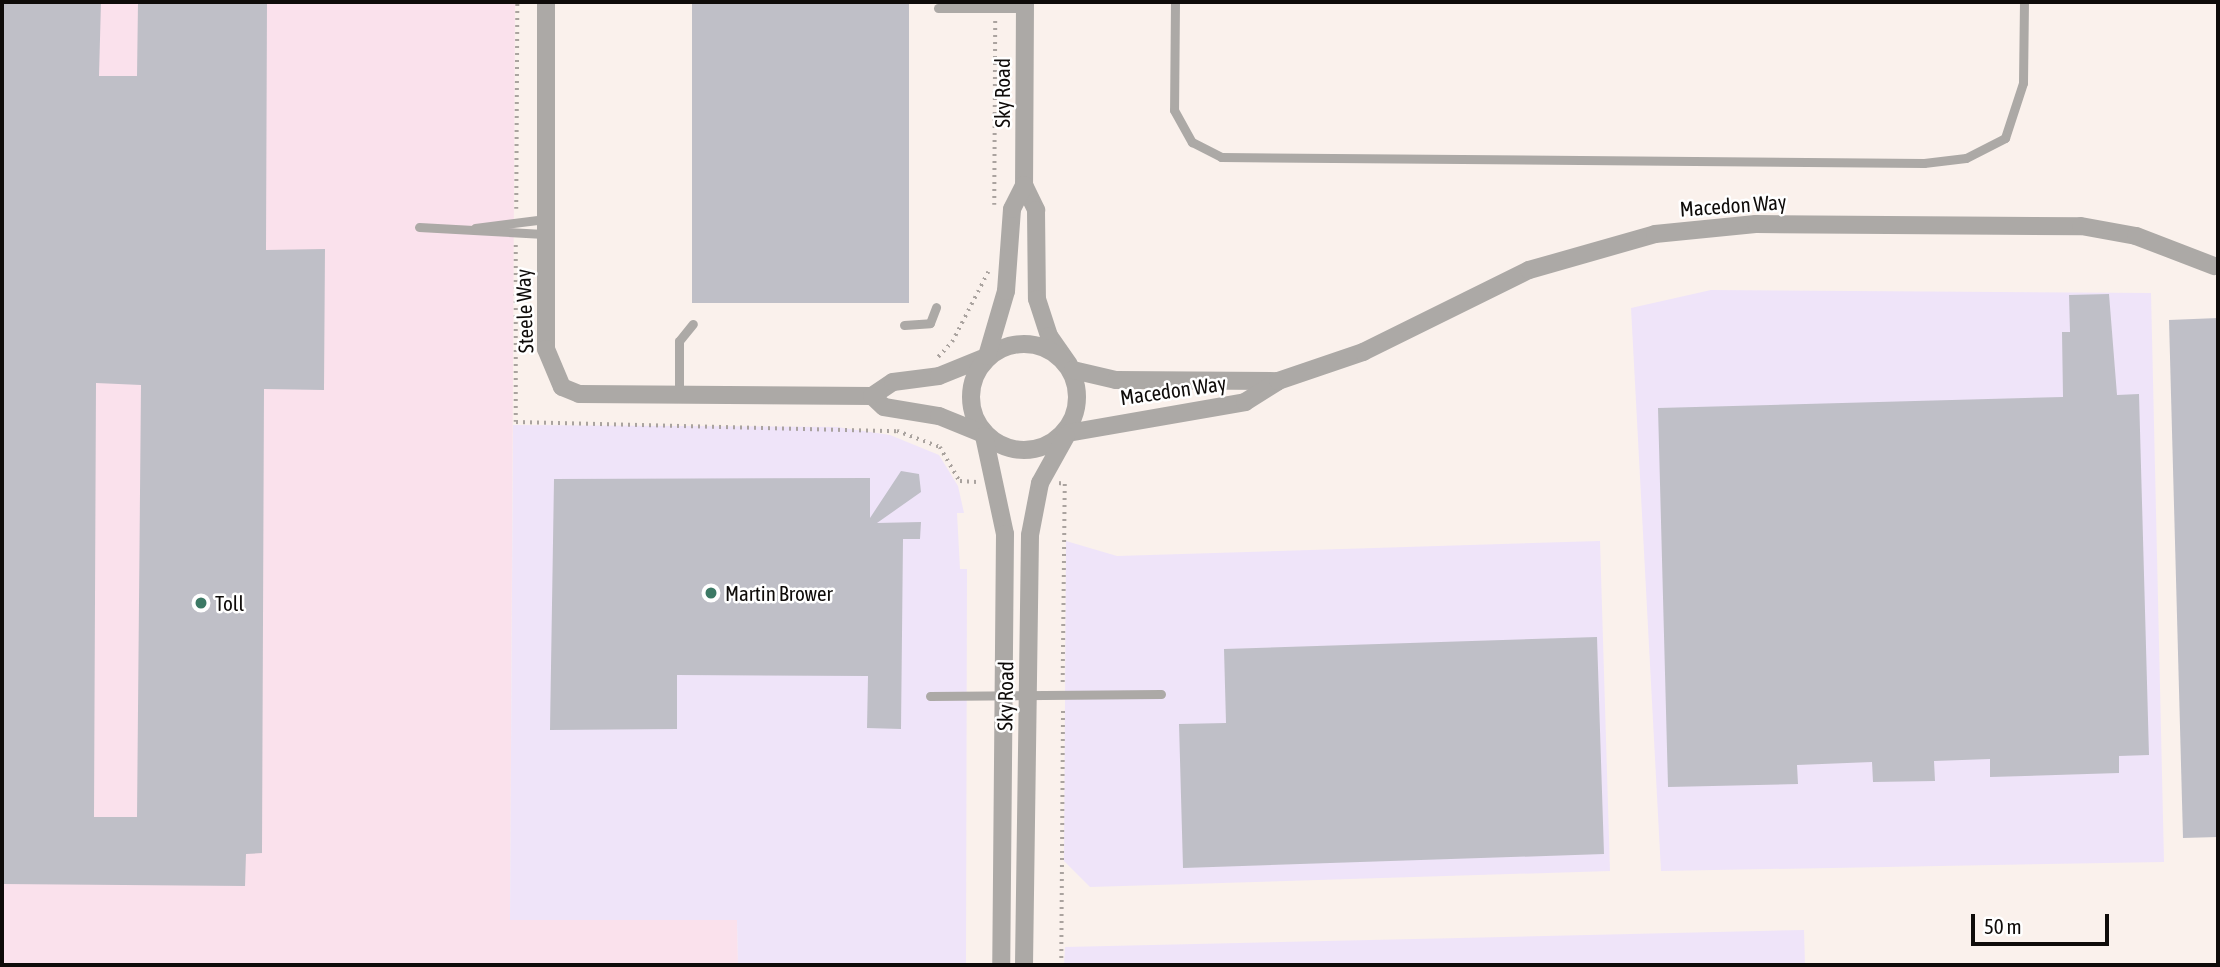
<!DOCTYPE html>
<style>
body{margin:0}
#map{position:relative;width:2220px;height:967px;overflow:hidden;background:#faf1ec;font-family:"Asap Condensed",sans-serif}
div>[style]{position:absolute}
.commercial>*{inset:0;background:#fae1ec}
.industrial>*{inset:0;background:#efe4f9}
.building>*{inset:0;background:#bfbfc7;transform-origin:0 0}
.path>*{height:3.5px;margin-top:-1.75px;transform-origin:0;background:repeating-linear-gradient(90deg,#aaa39f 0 2px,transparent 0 7px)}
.lane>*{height:9px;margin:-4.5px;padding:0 4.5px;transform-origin:4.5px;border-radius:4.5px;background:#aca9a6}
.street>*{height:18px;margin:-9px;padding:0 9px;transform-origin:9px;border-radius:9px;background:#aca9a6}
.street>.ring{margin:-9px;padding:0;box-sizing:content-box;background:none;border:18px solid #aca9a6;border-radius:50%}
.dots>*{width:19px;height:19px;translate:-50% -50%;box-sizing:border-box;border:4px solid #fff;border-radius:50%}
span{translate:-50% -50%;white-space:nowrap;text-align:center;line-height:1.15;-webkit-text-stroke:5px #fff;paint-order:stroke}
.street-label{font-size:21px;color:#0e0b09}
.poi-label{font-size:21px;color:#0e0b09}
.left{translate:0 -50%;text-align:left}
.frame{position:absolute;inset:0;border:4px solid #0e0b09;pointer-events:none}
.scale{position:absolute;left:1971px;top:914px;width:138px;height:32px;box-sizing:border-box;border:4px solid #0e0b09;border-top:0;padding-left:9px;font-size:21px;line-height:24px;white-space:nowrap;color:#0e0b09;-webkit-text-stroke:5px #fff;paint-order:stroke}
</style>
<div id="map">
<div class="commercial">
<div style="clip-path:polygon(2px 2px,515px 2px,510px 919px,737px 920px,738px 965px,2px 965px)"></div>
</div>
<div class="industrial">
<div style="clip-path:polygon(1711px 290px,2151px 293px,2164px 862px,1661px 871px,1631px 308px)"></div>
<div style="clip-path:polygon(513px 425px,837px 427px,890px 435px,939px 455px,958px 486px,964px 513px,957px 513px,960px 569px,967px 569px,966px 965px,738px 965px,737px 920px,510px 920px)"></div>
<div style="clip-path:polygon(1066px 541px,1117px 556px,1600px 541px,1610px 871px,1090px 887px,1064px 861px)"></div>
<div style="clip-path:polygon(1804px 930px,1805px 965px,1064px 965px,1065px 947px)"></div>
</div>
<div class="building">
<div style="clip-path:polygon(evenodd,2px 2px,101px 2px,99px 76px,137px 76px,138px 2px,267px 2px,266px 250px,325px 249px,324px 390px,264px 389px,262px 853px,246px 854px,245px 886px,2px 884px,2px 2px,96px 383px,141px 385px,137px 817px,94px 817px,96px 383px)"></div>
<div style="left:692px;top:2px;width:217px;height:301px"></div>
<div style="clip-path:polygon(2109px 294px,2117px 395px,2139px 394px,2149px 755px,2119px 756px,2119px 773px,1990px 777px,1990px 759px,1934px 761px,1935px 781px,1873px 782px,1872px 762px,1797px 765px,1798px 784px,1668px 787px,1658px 408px,2063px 397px,2062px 332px,2070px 332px,2069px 295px)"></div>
<div style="clip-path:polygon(2218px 318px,2218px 837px,2183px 838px,2169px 320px)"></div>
<div style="clip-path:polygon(901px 471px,919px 474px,921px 492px,877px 523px,921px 522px,920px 539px,903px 539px,901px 729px,867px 728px,868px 676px,677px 675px,677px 729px,550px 730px,554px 479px,870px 478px,870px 518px)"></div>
<div style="clip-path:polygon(1597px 637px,1604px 854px,1183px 868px,1179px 724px,1226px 723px,1224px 649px)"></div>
</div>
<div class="path">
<div style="left:994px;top:205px;width:185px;rotate:-89.7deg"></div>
<div style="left:516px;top:209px;width:207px;rotate:-89.7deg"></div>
<div style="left:516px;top:245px;width:177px;rotate:90deg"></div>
<div style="left:516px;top:422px;width:381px;rotate:1.4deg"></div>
<div style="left:897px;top:431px;width:46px;rotate:20.4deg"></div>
<div style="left:940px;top:447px;width:39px;rotate:60deg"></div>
<div style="left:960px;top:481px;width:17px;rotate:3deg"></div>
<div style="left:938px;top:357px;width:21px;rotate:-47deg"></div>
<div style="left:952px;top:342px;width:79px;rotate:-62.8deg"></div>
<div style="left:1059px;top:483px;width:6px;rotate:9deg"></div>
<div style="left:1065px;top:484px;width:199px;rotate:90.6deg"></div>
<div style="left:1061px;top:965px;width:257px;rotate:-89.6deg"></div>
</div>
<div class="lane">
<div style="left:1175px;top:2px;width:108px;rotate:90.5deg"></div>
<div style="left:1174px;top:110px;width:37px;rotate:61deg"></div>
<div style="left:1192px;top:142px;width:33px;rotate:27deg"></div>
<div style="left:1221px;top:157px;width:703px;rotate:0.49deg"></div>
<div style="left:1924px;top:163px;width:42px;rotate:-6.8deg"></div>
<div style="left:1966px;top:158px;width:44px;rotate:-27.1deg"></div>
<div style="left:2005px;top:138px;width:58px;rotate:-71.9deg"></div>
<div style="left:2023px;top:83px;width:81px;rotate:-89.3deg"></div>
<div style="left:938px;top:8px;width:87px"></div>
<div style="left:419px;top:227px;width:125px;rotate:3.2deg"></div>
<div style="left:475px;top:228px;width:71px;rotate:-7.3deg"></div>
<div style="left:904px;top:325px;width:26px;rotate:-4deg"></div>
<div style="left:930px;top:323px;width:17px;rotate:-69deg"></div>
<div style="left:679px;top:395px;width:54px;rotate:-90deg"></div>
<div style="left:679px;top:341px;width:22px;rotate:-51deg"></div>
<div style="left:930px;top:696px;width:231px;rotate:-0.5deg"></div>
</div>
<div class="street">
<div style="left:546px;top:2px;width:347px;rotate:90deg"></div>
<div style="left:546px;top:349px;width:41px;rotate:67.2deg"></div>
<div style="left:562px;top:387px;width:18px;rotate:22deg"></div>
<div style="left:579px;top:394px;width:293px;rotate:0.4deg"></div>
<div style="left:872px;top:396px;width:25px;rotate:-34deg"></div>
<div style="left:893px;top:382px;width:46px;rotate:-7.4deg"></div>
<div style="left:939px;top:376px;width:51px;rotate:-22deg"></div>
<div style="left:1025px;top:2px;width:183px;rotate:90.3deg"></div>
<div style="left:1024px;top:185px;width:28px;rotate:64deg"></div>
<div style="left:1036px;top:210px;width:89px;rotate:89.4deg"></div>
<div style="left:1037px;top:299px;width:39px;rotate:72deg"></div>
<div style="left:1049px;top:336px;width:35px;rotate:55deg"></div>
<div class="ring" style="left:971px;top:344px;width:88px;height:88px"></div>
<div style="left:987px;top:356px;width:68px;rotate:-73.7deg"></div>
<div style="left:1006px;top:291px;width:82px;rotate:-85.8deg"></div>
<div style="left:1012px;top:209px;width:27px;rotate:-63deg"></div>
<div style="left:1073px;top:370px;width:44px;rotate:13.1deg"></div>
<div style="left:1116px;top:380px;width:162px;rotate:0.4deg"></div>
<div style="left:872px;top:396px;width:16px;rotate:43deg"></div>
<div style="left:884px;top:407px;width:56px;rotate:9.3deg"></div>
<div style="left:939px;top:416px;width:45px;rotate:22deg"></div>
<div style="left:1068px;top:433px;width:180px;rotate:-9.9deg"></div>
<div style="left:1245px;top:402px;width:39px;rotate:-32deg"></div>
<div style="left:1278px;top:381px;width:90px;rotate:-18.8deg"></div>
<div style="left:1363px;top:352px;width:185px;rotate:-26.3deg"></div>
<div style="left:1529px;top:270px;width:131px;rotate:-15.9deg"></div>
<div style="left:1655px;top:234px;width:101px;rotate:-5.7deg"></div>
<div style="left:1756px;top:224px;width:325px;rotate:0.4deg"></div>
<div style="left:2081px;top:226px;width:56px;rotate:10.3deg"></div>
<div style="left:2136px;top:236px;width:84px;rotate:21deg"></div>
<div style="left:984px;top:436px;width:100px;rotate:77.9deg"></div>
<div style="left:1005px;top:534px;width:431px;rotate:90.5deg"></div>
<div style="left:1024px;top:965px;width:430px;rotate:-89.2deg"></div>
<div style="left:1030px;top:535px;width:53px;rotate:-79.1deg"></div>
<div style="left:1040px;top:483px;width:54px;rotate:-61deg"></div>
</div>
<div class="dots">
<div style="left:711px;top:593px;background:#3c7965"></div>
<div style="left:201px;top:603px;background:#3c7965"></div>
</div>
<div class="street-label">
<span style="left:1002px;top:93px;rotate:-90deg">Sky Road</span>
<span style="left:1733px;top:205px;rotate:-4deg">Macedon Way</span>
<span style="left:524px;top:311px;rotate:-92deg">Steele Way</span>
<span style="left:1173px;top:390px;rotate:-8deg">Macedon Way</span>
<span style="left:1005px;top:696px;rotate:-89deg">Sky Road</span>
</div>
<div class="poi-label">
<span class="left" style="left:725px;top:593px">Martin Brower</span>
<span class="left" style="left:215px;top:603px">Toll</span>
</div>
<div class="frame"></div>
<div class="scale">50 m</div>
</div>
